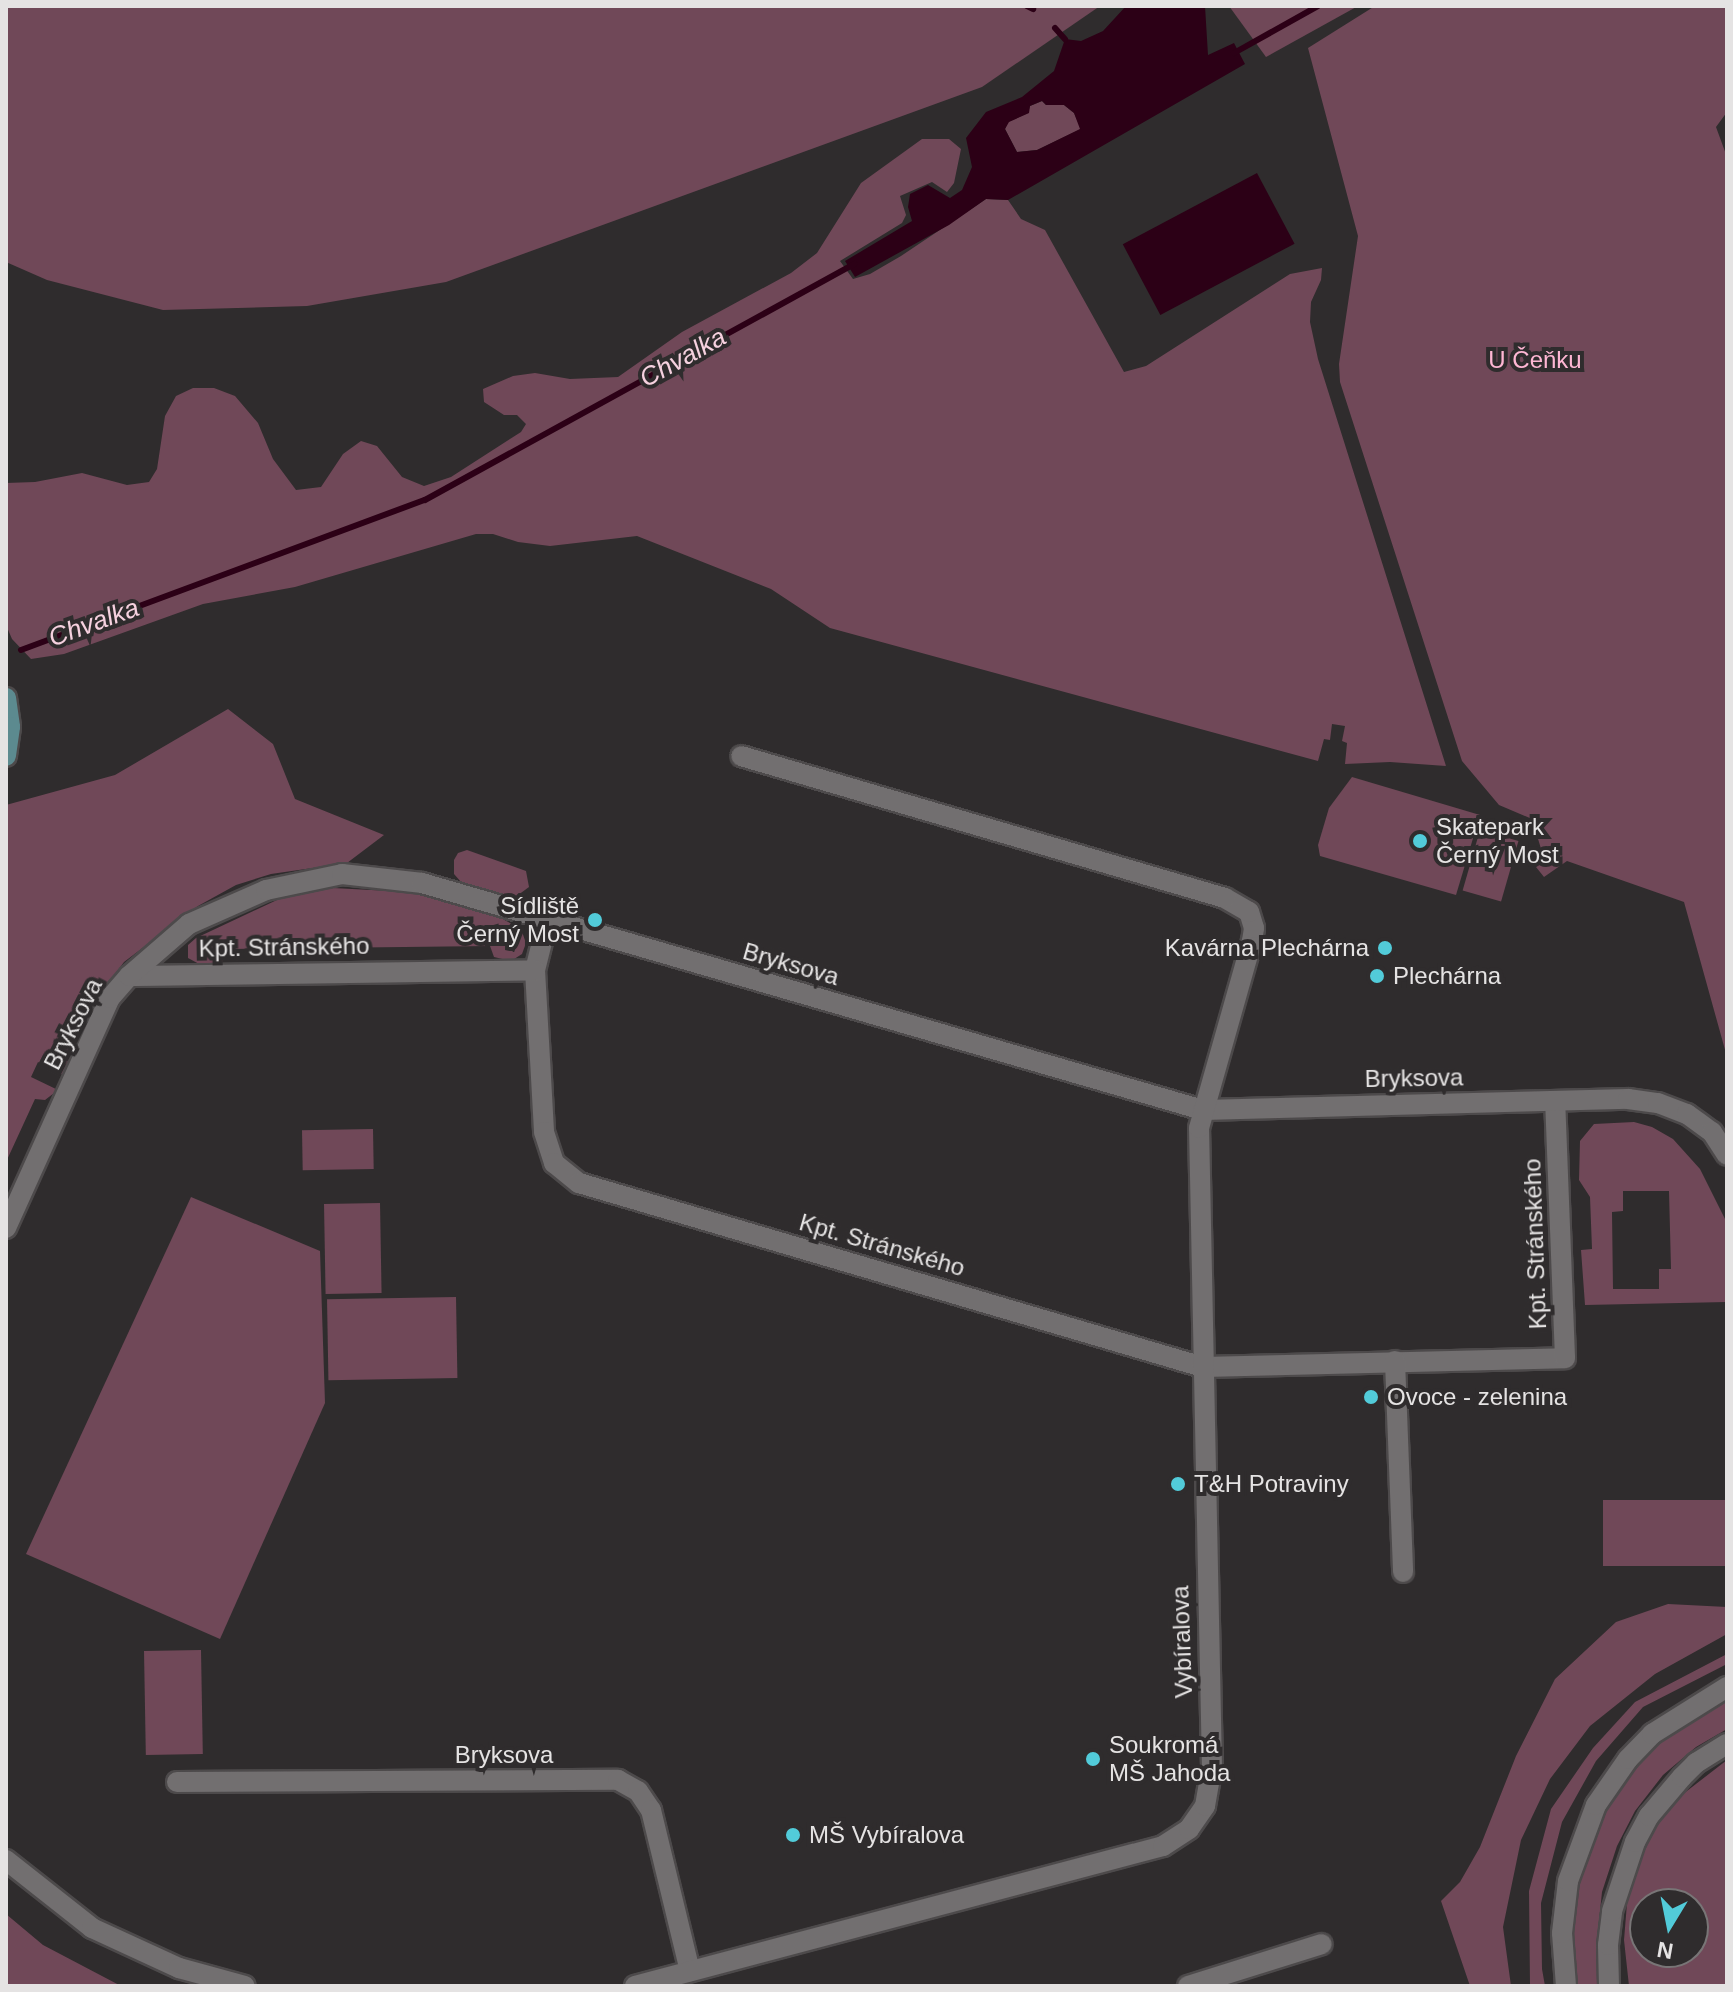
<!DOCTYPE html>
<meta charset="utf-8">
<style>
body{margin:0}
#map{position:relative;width:1733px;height:1992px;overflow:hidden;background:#2f2c2d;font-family:Helvetica,sans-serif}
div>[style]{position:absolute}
.green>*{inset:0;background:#704858;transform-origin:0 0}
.water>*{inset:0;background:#2c0016;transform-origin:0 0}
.stream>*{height:6px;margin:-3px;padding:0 3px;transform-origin:3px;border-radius:3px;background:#2c0016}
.roads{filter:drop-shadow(2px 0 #4d4a4b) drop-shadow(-2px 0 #4d4a4b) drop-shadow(0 2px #4d4a4b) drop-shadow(0 -2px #4d4a4b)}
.minor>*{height:20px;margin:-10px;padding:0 10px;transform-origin:10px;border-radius:10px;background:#726f70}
.tertiary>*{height:20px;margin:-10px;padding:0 10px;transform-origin:10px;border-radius:10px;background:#726f70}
.secondary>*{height:20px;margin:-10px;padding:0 10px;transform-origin:10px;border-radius:10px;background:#5c8a8f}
.dots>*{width:22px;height:22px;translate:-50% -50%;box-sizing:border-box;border:4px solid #2f2c2d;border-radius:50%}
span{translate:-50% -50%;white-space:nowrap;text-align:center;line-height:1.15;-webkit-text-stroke:8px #2f2c2d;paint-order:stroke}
.park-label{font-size:24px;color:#feb6d3}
.poi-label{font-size:24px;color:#e5e3e3}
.left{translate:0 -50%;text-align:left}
.right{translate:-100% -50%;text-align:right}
.street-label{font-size:24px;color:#e5e3e3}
.water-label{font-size:26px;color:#f6d1df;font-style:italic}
.frame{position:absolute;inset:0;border:8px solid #e5e3e3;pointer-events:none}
.north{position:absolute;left:1629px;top:1888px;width:80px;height:80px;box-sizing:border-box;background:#2f2c2d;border:2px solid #787576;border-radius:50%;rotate:190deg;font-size:22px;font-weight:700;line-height:32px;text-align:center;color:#e5e3e3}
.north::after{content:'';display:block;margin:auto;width:28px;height:36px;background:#52cbd9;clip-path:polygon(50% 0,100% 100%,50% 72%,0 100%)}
</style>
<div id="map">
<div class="green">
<div style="clip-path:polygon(6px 6px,1100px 6px,982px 87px,446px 282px,307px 306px,163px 310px,47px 280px,6px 262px)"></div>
<div style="clip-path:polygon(1229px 6px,1358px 6px,1266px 57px)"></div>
<div style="clip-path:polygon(1375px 6px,1727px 6px,1727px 112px,1716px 127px,1727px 157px,1727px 1057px,1684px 902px,1567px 861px,1544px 877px,1536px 867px,1552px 855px,1542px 852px,1532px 819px,1499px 805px,1462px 761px,1340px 382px,1339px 364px,1358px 236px,1308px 48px)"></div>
<div style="clip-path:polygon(1042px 101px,1046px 105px,1064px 105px,1074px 113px,1081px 129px,1037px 150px,1017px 152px,1005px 129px,1008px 122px,1028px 113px,1030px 106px)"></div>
<div style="clip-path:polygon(922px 139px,949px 139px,961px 149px,954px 183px,947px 192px,932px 182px,900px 196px,906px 215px,902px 223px,840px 261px,853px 279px,870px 274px,901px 256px,986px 199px,1008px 200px,1021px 219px,1045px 230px,1124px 372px,1146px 366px,1290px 274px,1322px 268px,1321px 280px,1311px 302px,1310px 322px,1318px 359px,1446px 766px,1390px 762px,1345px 764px,1347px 743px,1342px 741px,1345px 726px,1332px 724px,1330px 740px,1324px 739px,1318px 761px,830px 628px,771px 589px,637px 536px,550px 546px,518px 542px,493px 534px,476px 534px,295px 587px,203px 604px,64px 654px,31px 659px,12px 639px,6px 625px,6px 483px,35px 482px,82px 473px,127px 485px,149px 482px,157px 469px,165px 416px,176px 396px,193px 388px,214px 388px,235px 396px,258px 423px,273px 459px,296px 490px,321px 487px,343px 454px,361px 441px,377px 446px,402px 477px,424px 486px,451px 477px,521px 432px,526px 424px,517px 415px,504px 415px,484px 402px,483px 389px,513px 376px,535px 373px,570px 379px,618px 377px,682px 332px,791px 273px,817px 253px,861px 183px)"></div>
<div style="clip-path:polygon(228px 709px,273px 744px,295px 799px,384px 835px,347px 863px,271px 874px,236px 885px,198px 906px,124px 962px,98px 997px,65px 1076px,38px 1062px,31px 1077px,58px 1090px,45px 1100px,35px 1099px,6px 1162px,6px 805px,115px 775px)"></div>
<div style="clip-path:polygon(1352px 777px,1480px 815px,1456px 895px,1320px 856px,1318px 845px,1329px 808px)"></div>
<div style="left:1480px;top:830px;width:40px;height:63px;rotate:16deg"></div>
<div style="clip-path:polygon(467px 850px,526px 871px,529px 887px,514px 898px,461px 882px,454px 874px,454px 860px,458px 853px)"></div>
<div style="clip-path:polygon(333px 888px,409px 892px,499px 917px,521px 929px,526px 943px,522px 954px,511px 961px,494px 957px,490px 946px,223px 949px,222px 965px,201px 965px,188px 958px,188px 945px,196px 938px,294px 892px)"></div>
<div style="clip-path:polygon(evenodd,1634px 1122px,1652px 1127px,1673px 1139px,1700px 1169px,1727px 1223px,1727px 1302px,1585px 1305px,1581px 1250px,1592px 1249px,1590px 1197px,1579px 1180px,1580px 1141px,1594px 1124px,1634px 1122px,1623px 1191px,1669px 1191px,1671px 1269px,1659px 1269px,1659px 1289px,1613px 1289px,1612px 1212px,1623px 1211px,1623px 1191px)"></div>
<div style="left:373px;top:1129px;width:40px;height:71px;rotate:89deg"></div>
<div style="clip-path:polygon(191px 1197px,320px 1251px,325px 1403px,220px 1639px,26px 1554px)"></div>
<div style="left:380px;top:1203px;width:90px;height:56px;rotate:89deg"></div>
<div style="left:456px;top:1297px;width:81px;height:129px;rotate:89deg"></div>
<div style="left:1727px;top:1500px;width:66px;height:124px;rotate:90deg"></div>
<div style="clip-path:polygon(1668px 1604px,1727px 1607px,1727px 1634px,1655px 1674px,1590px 1726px,1550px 1779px,1521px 1840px,1503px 1927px,1511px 1986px,1470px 1986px,1441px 1901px,1460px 1882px,1480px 1847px,1516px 1756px,1555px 1679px,1616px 1622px)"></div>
<div style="left:201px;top:1650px;width:104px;height:57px;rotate:89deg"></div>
<div style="clip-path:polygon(1727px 1654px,1727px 1664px,1643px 1707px,1596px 1761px,1562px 1822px,1541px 1903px,1542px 1969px,1545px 1986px,1530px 1986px,1529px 1891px,1551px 1809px,1593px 1748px,1635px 1702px)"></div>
<div style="clip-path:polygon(1727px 1698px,1727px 1729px,1696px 1747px,1663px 1775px,1635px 1811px,1617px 1846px,1602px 1892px,1596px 1950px,1600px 1986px,1573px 1986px,1568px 1934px,1579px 1870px,1595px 1821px,1619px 1782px,1658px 1737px)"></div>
<div style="clip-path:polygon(evenodd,1727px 1760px,1727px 1986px,1629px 1986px,1624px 1940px,1628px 1891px,1637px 1865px,1658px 1824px,1683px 1794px,1727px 1760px,1645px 1904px,1693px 1904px,1693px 1952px,1645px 1952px,1645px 1904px)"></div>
<div style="clip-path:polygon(6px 1914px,43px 1945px,121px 1986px,6px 1986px)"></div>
</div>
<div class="water">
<div style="clip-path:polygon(evenodd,1126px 6px,1205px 6px,1208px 55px,1234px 43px,1245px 64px,1008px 200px,986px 199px,949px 225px,855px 277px,845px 261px,912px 221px,908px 207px,910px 194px,928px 185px,950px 198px,962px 190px,972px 167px,966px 138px,986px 112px,1022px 97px,1054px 71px,1065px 39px,1081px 41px,1103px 31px,1126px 6px,1042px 101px,1046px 105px,1064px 105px,1074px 113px,1080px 129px,1037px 150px,1017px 152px,1005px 129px,1009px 122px,1029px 113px,1030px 106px,1042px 101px)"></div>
<div style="left:1257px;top:173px;width:80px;height:152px;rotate:62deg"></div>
</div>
<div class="stream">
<div style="left:1027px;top:6px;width:7px;rotate:27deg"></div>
<div style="left:1055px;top:28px;width:15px;rotate:48deg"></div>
<div style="left:1234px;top:53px;width:96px;rotate:-29.2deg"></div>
<div style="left:21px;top:650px;width:431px;rotate:-20.4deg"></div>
<div style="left:425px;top:500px;width:490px;rotate:-28.8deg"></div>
</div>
<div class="roads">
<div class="minor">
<div style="left:547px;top:922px;width:49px;rotate:104deg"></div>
<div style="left:535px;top:970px;width:162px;rotate:86.8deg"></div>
<div style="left:544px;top:1132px;width:33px;rotate:72deg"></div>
<div style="left:554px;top:1163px;width:32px;rotate:39deg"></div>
<div style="left:579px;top:1183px;width:651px;rotate:16.43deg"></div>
<div style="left:1203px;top:1367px;width:362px;rotate:-1.4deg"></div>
<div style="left:1565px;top:1358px;width:257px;rotate:-92.2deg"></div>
<div style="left:129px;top:976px;width:406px;rotate:-0.8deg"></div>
<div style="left:6px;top:1228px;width:252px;rotate:-65.7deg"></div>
<div style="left:110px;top:998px;width:29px;rotate:-49deg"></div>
<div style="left:129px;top:976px;width:79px;rotate:-40.9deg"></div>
<div style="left:189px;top:924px;width:84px;rotate:-23.8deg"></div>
<div style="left:266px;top:890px;width:78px;rotate:-11.9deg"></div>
<div style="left:342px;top:874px;width:81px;rotate:6.4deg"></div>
<div style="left:422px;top:883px;width:813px;rotate:16.21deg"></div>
<div style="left:1203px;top:1110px;width:425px;rotate:-1.5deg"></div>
<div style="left:1628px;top:1099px;width:30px;rotate:8deg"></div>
<div style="left:1658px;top:1103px;width:31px;rotate:21deg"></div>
<div style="left:1687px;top:1114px;width:31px;rotate:36deg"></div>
<div style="left:1712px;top:1132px;width:27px;rotate:57deg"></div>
<div style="left:1395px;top:1361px;width:211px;rotate:87.8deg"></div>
<div style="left:177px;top:1782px;width:441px;rotate:-0.3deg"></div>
<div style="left:618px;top:1780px;width:23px;rotate:29deg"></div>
<div style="left:638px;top:1791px;width:23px;rotate:56deg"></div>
<div style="left:651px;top:1810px;width:166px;rotate:76.4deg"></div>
<div style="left:6px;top:1860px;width:110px;rotate:38.3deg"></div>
<div style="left:92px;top:1928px;width:96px;rotate:24.7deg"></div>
<div style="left:179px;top:1968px;width:68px;rotate:15.3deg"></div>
<div style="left:635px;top:1986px;width:546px;rotate:-14.85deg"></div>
<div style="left:1163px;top:1846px;width:31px;rotate:-33deg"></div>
<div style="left:1189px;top:1829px;width:28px;rotate:-55deg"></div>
<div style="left:1205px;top:1806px;width:39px;rotate:-80deg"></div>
<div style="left:1212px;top:1768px;width:640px;rotate:-91.16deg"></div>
<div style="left:1199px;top:1128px;width:194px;rotate:-74.2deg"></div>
<div style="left:1252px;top:941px;width:13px;rotate:-81deg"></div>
<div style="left:1254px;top:928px;width:17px;rotate:-107deg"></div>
<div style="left:1249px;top:912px;width:28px;rotate:-150deg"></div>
<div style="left:1225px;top:898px;width:504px;rotate:-163.65deg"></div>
<div style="left:1188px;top:1986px;width:140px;rotate:-17.4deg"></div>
</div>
<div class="tertiary">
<div style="left:1566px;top:1986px;width:53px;rotate:-94.3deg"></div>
<div style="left:1562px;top:1933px;width:52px;rotate:-83.4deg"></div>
<div style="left:1568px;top:1881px;width:81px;rotate:-69.8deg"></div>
<div style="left:1596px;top:1805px;width:56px;rotate:-55.2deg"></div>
<div style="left:1628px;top:1759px;width:35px;rotate:-46deg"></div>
<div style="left:1652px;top:1734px;width:89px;rotate:-32.1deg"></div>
<div style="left:1609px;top:1986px;width:41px;rotate:-91.4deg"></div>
<div style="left:1608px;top:1945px;width:34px;rotate:-83deg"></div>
<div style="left:1612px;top:1911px;width:73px;rotate:-71.6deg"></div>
<div style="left:1635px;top:1842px;width:30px;rotate:-62deg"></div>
<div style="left:1649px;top:1816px;width:51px;rotate:-49.8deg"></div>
<div style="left:1682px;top:1777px;width:20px;rotate:-45deg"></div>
<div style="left:1696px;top:1763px;width:36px;rotate:-32deg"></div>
</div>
<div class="secondary">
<div style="left:6px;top:698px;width:29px;rotate:82deg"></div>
<div style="left:10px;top:727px;width:29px;rotate:98deg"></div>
</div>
</div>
<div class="dots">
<div style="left:1420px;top:841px;background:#52cbd9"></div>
<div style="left:595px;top:920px;background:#52cbd9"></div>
<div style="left:1385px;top:948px;background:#52cbd9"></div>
<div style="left:1377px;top:976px;background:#52cbd9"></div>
<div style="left:1371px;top:1397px;background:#52cbd9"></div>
<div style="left:1178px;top:1484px;background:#52cbd9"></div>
<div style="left:1093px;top:1759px;background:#52cbd9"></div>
<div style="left:793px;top:1835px;background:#52cbd9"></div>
</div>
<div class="park-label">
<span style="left:1535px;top:360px">U Čeňku</span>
</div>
<div class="poi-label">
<span class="left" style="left:1436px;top:841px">Skatepark<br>Černý Most</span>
<span class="right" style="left:579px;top:920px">Sídliště<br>Černý Most</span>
<span class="right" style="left:1369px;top:948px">Kavárna Plechárna</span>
<span class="left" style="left:1393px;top:976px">Plechárna</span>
<span class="left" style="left:1387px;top:1397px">Ovoce - zelenina</span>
<span class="left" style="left:1194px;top:1484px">T&amp;H Potraviny</span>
<span class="left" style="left:1109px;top:1759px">Soukromá<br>MŠ Jahoda</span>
<span class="left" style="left:809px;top:1835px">MŠ Vybíralova</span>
</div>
<div class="street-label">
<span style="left:284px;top:947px;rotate:-1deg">Kpt. Stránského</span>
<span style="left:791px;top:964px;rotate:16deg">Bryksova</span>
<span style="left:73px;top:1024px;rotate:-63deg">Bryksova</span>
<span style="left:1414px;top:1078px;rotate:-1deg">Bryksova</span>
<span style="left:1535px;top:1244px;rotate:-92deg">Kpt. Stránského</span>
<span style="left:882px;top:1245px;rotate:16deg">Kpt. Stránského</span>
<span style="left:1182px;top:1642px;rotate:-92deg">Vybíralova</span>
<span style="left:504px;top:1755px">Bryksova</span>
</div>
<div class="water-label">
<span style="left:683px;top:358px;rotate:-29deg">Chvalka</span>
<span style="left:94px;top:623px;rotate:-20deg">Chvalka</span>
</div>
<div class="frame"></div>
<div class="north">N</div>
</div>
